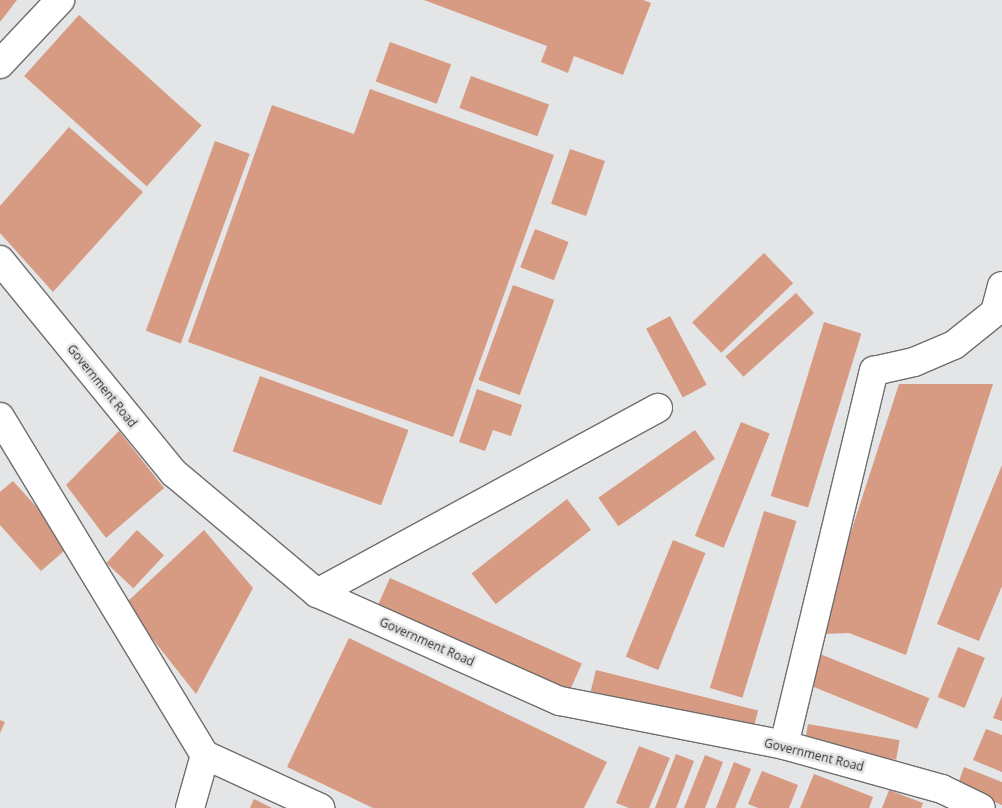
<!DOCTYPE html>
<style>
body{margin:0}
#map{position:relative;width:1002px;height:808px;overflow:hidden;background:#e4e5e6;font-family:"Open Sans",sans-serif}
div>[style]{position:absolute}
.building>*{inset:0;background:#d79a82;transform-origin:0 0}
.roads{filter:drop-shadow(1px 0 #6e6e6f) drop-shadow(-1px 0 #6e6e6f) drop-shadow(0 1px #6e6e6f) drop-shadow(0 -1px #6e6e6f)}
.minor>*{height:28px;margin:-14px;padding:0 14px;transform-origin:14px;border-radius:14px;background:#fff}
span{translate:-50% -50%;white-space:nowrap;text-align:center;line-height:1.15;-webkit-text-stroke:5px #e4e5e6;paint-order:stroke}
.street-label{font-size:12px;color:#2d2d2d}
</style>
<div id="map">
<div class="building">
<div style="clip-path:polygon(0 0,17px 0,0 22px)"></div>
<div style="clip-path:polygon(424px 0,643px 0,651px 3px,623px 75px,574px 56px,568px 73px,541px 62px,547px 46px)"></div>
<div style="left:79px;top:15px;width:165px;height:82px;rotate:42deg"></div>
<div style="left:390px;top:42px;width:65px;height:42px;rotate:20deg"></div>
<div style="left:471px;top:76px;width:83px;height:34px;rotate:20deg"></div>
<div style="clip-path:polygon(370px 89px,554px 155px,453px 437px,188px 342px,272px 105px,354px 134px)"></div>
<div style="clip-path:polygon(69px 127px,143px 192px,53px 292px,0 233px,0 206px)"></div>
<div style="left:215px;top:141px;width:37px;height:202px;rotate:20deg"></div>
<div style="left:570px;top:149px;width:37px;height:58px;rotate:19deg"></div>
<div style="left:535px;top:229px;width:36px;height:41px;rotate:21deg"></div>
<div style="left:764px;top:253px;width:42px;height:100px;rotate:46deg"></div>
<div style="left:513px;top:285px;width:44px;height:101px;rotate:20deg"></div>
<div style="left:796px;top:293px;width:27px;height:95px;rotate:48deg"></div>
<div style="left:670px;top:316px;width:78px;height:27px;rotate:62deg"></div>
<div style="left:824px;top:322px;width:39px;height:182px;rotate:17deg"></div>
<div style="left:260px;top:376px;width:158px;height:80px;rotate:20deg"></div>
<div style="clip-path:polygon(899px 384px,993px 384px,906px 655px,849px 633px,823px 634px,826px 609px)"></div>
<div style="clip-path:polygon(477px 389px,522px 405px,511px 436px,493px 430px,485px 451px,459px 442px)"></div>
<div style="left:741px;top:422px;width:31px;height:123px;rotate:22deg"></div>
<div style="left:695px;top:430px;width:35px;height:118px;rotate:55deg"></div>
<div style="clip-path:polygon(119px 431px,164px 488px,106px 538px,66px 485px)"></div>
<div style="clip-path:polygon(1002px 465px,1002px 586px,979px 641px,937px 624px)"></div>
<div style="clip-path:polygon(13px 481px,71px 545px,41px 571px,0 525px,0 492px)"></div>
<div style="left:567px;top:499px;width:39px;height:121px;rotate:52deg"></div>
<div style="left:764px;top:511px;width:34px;height:185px;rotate:17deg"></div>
<div style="left:137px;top:530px;width:37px;height:45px;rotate:43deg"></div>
<div style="clip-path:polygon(204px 530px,253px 588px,196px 694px,125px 604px)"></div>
<div style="left:673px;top:540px;width:35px;height:126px;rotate:22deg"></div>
<div style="left:390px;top:578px;width:210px;height:32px;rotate:24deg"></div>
<div style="clip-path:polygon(349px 638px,607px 762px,584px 808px,373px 808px,287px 767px)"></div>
<div style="left:958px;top:647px;width:29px;height:54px;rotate:22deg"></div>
<div style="left:820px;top:654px;width:118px;height:33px;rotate:22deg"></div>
<div style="left:596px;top:670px;width:167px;height:22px;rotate:14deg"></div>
<div style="clip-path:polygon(1002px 696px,1002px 721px,993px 718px)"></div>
<div style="clip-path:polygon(0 720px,5px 722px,0 733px)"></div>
<div style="left:808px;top:724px;width:93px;height:20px;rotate:10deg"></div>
<div style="clip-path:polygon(986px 729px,1002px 735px,1002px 772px,973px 760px)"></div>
<div style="clip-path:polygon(639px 746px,670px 758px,649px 808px,629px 808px,616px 803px)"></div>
<div style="clip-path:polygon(676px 754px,694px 761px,676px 808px,655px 808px)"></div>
<div style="clip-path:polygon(705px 755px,723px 762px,705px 808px,684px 808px)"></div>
<div style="clip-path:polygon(734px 762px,751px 769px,735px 808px,716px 808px)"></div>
<div style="clip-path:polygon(964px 767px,1002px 782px,1002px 805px,957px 787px)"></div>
<div style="clip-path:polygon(762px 771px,798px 785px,789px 808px,758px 808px,748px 804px)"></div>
<div style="clip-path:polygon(814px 774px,873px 797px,869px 808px,800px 808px)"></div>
<div style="clip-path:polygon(889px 790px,923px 803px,921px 808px,882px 808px)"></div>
<div style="clip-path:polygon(254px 799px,272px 808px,250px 808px)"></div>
</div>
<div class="roads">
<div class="minor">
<div style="left:0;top:64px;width:88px;rotate:-46.8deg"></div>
<div style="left:0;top:260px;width:275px;rotate:50.8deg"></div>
<div style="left:174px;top:473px;width:187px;rotate:40deg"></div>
<div style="left:317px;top:593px;width:266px;rotate:24deg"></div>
<div style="left:560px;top:701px;width:228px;rotate:11.1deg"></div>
<div style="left:784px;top:745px;width:164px;rotate:15.6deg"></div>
<div style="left:942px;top:789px;width:43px;rotate:26deg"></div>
<div style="left:0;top:417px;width:395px;rotate:58.8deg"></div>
<div style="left:205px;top:755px;width:127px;rotate:24.7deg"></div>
<div style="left:317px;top:593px;width:388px;rotate:-28.5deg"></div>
<div style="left:784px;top:745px;width:385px;rotate:-76.5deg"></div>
<div style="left:874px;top:371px;width:41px;rotate:-12.7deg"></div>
<div style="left:914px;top:362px;width:43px;rotate:-23deg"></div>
<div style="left:954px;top:345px;width:53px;rotate:-38.8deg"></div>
<div style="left:995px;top:312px;width:27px;rotate:-75deg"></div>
<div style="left:190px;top:808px;width:55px;rotate:-74.2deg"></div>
</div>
</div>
<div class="street-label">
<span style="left:102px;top:386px;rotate:51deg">Government Road</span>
<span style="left:427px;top:642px;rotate:24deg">Government Road</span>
<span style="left:814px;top:755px;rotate:14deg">Government Road</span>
</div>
</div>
